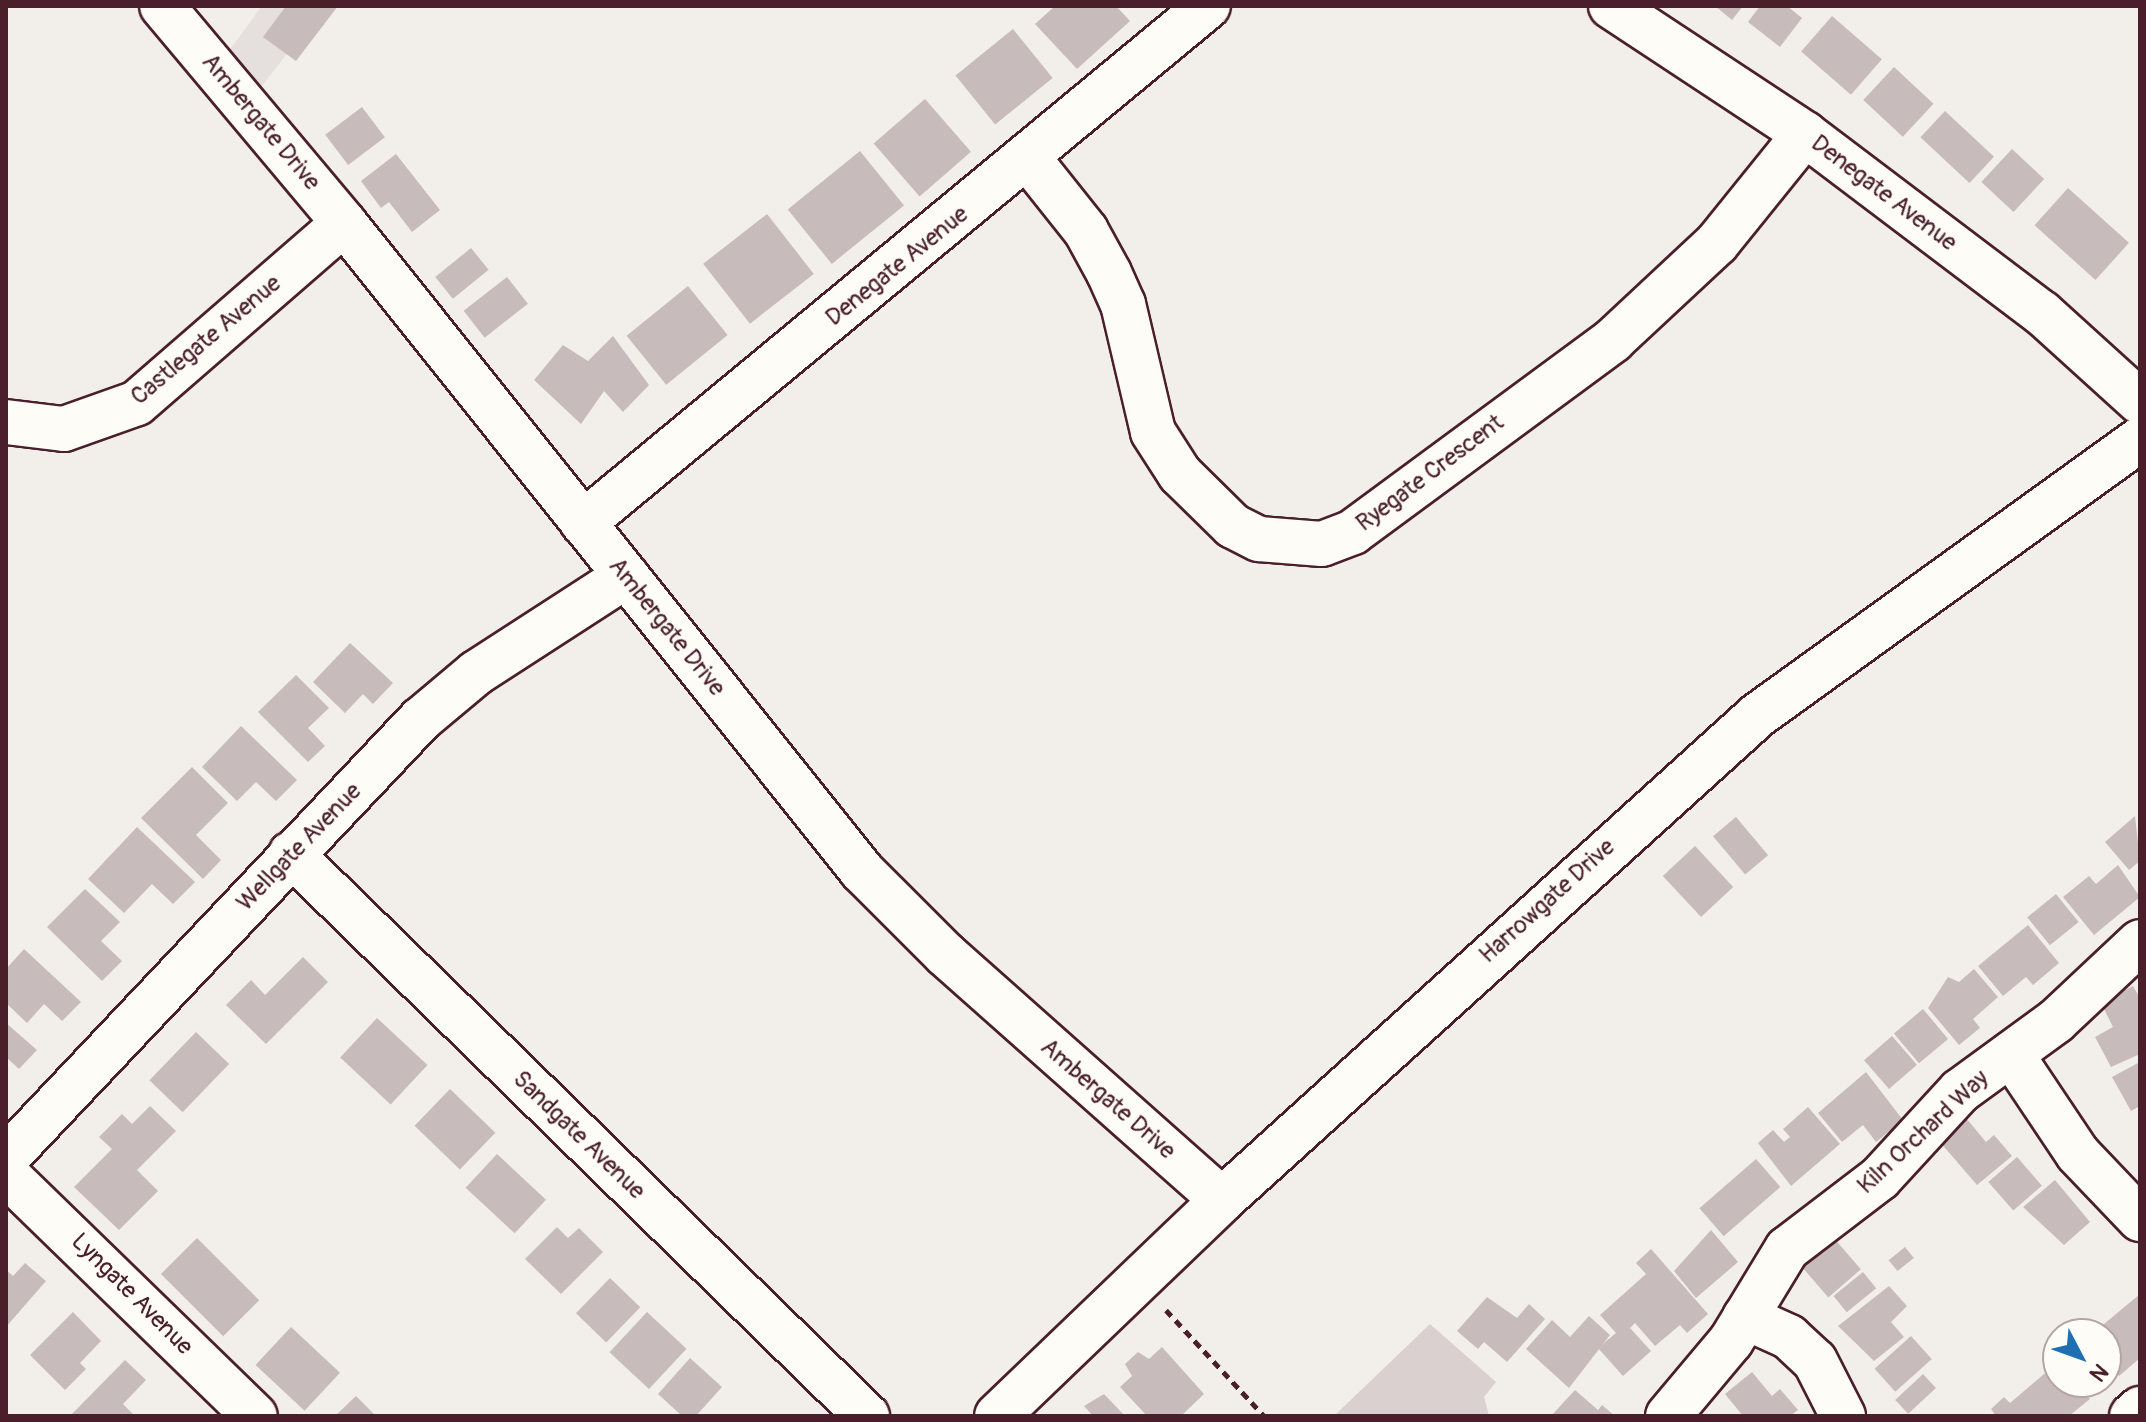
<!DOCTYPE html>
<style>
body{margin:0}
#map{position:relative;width:2146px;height:1422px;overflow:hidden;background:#f2efeb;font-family:Pangolin,sans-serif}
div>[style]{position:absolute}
.built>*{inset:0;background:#e5dfdd}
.green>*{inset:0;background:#d9d0cf}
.building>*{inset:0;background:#c8bbbb;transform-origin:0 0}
.path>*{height:5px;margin-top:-2.5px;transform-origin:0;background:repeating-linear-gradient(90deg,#4a1f2b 0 8px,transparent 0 14px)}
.roads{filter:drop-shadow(2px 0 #4a1f2b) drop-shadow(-2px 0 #4a1f2b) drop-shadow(0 2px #4a1f2b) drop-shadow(0 -2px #4a1f2b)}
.minor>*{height:44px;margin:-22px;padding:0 22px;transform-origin:22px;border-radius:22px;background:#fdfcf7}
span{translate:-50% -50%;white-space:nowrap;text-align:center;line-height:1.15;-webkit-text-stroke:7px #fdfcf7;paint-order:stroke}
.street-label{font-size:24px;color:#4a1f2b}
.frame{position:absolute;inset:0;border:8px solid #4a1f2b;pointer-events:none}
.north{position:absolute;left:2042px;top:1318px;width:80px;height:80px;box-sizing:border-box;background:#fdfcf7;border:2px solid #b5a4a5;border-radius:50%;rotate:131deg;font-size:22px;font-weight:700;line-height:32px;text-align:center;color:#4a1f2b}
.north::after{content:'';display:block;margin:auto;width:28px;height:36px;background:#1f6fb2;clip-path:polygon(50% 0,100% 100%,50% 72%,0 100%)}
</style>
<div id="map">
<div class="built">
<div style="clip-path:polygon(262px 6px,324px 6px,251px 100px,220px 63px)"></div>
</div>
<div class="green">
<div style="clip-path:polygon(1430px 1324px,1496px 1382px,1484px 1397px,1489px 1416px,1334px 1416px)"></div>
</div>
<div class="building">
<div style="clip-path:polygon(286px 6px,338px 6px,296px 61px,263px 37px)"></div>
<div style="clip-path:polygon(1055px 6px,1116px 6px,1130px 21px,1077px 69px,1035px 24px)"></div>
<div style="clip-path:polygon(1715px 6px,1743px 6px,1732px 20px)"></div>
<div style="clip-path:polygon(1760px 6px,1787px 6px,1802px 18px,1780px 47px,1748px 22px)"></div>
<div style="left:1832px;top:16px;width:66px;height:47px;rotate:41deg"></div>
<div style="left:1013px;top:29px;width:63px;height:74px;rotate:51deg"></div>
<div style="left:1894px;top:67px;width:54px;height:45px;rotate:43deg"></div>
<div style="left:925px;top:99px;width:70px;height:68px;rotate:49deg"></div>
<div style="left:362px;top:107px;width:38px;height:46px;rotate:53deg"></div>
<div style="left:1945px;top:111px;width:67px;height:36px;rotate:43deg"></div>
<div style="left:2012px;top:149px;width:44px;height:45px;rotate:43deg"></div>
<div style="left:860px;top:151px;width:70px;height:93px;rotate:51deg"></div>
<div style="clip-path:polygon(396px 154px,440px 210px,412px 232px,389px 202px,381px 208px,361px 181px)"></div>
<div style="left:2068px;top:188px;width:82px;height:50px;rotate:42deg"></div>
<div style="left:767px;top:214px;width:76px;height:81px;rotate:52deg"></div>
<div style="left:471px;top:248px;width:28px;height:46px;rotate:51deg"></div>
<div style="left:507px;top:277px;width:34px;height:55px;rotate:52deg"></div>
<div style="left:688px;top:286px;width:63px;height:79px;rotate:51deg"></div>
<div style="clip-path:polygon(613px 336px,649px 385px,623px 412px,604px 391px,581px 424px,534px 380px,563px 345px,588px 361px)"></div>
<div style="clip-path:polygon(350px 643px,393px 683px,373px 704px,363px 694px,345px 713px,313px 682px)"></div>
<div style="clip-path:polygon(296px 675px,329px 708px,308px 728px,325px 746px,308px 762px,258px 712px)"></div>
<div style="clip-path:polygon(241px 726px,297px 780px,276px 801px,256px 782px,237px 801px,202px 767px)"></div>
<div style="clip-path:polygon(192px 767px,228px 803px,196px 835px,221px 860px,203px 879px,141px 818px)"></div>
<div style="clip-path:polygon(2135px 816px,2140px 861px,2129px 870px,2105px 842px)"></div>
<div style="left:1736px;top:817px;width:50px;height:30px;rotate:50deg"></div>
<div style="clip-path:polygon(137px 827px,195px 882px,173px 904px,152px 884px,124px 913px,88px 879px)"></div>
<div style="left:1695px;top:846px;width:56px;height:44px;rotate:47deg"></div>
<div style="clip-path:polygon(2118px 865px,2140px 897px,2094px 935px,2063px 897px,2089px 876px,2096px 884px)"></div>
<div style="clip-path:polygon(85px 889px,120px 922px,101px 941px,122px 961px,102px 981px,47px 927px)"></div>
<div style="left:2056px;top:894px;width:36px;height:37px;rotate:51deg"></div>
<div style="clip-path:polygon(2028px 925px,2059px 963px,2033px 985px,2026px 977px,2003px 996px,1978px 966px)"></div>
<div style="clip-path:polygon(24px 949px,81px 1002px,62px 1021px,44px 1004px,27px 1023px,6px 1003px,6px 969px)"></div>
<div style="clip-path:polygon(303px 957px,328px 982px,266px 1044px,226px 1005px,251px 980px,265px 995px)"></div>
<div style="clip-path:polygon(1974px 969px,1998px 997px,1973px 1019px,1980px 1028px,1959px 1045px,1928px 1008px,1948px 977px,1959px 982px)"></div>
<div style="clip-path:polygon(2133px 986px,2140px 998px,2140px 1054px,2111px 1067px,2095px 1037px,2113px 1027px,2101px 1003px)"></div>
<div style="left:1923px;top:1009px;width:39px;height:38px;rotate:50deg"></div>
<div style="left:377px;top:1018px;width:69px;height:54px;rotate:43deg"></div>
<div style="clip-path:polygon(6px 1023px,37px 1050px,19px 1069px,6px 1057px)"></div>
<div style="left:196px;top:1032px;width:46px;height:67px;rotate:44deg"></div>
<div style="left:1892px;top:1036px;width:38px;height:37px;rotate:49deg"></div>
<div style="clip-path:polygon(2140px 1062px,2140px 1106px,2131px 1111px,2112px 1077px)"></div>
<div style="clip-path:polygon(1866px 1072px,1903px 1120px,1876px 1142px,1863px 1125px,1842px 1142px,1818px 1113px)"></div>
<div style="left:450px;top:1089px;width:63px;height:51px;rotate:44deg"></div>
<div style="clip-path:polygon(150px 1106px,176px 1131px,137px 1170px,158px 1191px,119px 1230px,74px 1187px,112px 1149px,99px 1137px,122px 1114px,132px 1124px)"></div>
<div style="clip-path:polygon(1808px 1107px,1840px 1144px,1791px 1186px,1758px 1143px,1773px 1130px,1784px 1142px,1790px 1137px,1783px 1129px)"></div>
<div style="clip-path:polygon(1966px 1118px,1986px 1142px,1994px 1135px,2012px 1156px,1977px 1185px,1939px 1141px)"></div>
<div style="left:497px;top:1154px;width:67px;height:46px;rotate:43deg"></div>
<div style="left:2017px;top:1157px;width:38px;height:38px;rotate:49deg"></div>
<div style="left:1756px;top:1159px;width:37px;height:75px;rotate:49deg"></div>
<div style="clip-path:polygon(2055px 1180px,2090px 1222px,2064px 1245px,2023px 1207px)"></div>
<div style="clip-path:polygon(557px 1227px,568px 1238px,579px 1228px,603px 1252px,561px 1294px,525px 1259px)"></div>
<div style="clip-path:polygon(1711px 1230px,1738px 1262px,1696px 1298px,1674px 1271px)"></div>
<div style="left:1832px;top:1236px;width:44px;height:43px;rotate:49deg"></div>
<div style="left:197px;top:1238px;width:88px;height:51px;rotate:45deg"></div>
<div style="left:1905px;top:1247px;width:14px;height:21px;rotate:51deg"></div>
<div style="clip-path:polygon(1651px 1249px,1708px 1314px,1687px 1333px,1680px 1325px,1655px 1346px,1635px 1323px,1630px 1328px,1651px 1351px,1623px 1376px,1598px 1348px,1616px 1333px,1600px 1315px,1646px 1274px,1636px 1263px)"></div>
<div style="clip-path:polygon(25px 1263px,46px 1281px,6px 1327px,6px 1270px,13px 1276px)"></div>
<div style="left:1863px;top:1272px;width:21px;height:38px;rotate:51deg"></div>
<div style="left:610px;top:1278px;width:42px;height:49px;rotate:44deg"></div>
<div style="clip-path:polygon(1889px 1286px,1907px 1306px,1891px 1322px,1904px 1337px,1874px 1361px,1838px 1326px)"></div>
<div style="clip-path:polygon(2140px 1294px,2140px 1358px,2119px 1376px,2106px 1360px,2106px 1334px,2092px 1334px)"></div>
<div style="clip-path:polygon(1487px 1297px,1517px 1318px,1529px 1304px,1545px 1319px,1507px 1362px,1484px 1342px,1478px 1349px,1457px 1331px)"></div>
<div style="clip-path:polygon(73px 1312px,101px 1341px,80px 1363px,86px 1369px,65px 1390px,30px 1355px)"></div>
<div style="left:647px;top:1312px;width:54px;height:55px;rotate:43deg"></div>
<div style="clip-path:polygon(1589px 1316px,1610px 1335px,1569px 1388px,1526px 1349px,1552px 1320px,1570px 1337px)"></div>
<div style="left:291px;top:1327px;width:67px;height:52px;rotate:43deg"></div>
<div style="left:1911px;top:1336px;width:31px;height:49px;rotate:48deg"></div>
<div style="clip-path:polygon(1162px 1347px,1204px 1394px,1181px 1416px,1147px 1416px,1120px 1387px,1132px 1376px,1125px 1364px,1138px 1352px,1149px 1359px)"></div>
<div style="clip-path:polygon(2058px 1351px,2058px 1382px,2078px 1382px,2090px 1399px,2069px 1416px,1996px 1416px,1991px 1409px,2004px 1397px,2010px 1403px,2058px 1362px,2053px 1356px)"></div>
<div style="clip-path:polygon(690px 1358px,722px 1387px,696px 1416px,682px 1416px,658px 1394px)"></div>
<div style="clip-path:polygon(125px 1360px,146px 1380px,123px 1404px,135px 1416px,70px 1416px)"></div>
<div style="clip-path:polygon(1752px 1372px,1772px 1396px,1780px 1389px,1798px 1410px,1790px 1416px,1743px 1416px,1725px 1394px)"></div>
<div style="left:1923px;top:1374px;width:19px;height:38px;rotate:47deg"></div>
<div style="clip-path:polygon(1575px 1390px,1598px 1410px,1602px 1405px,1615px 1416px,1551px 1416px)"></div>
<div style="clip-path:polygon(1104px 1394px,1125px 1416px,1093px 1416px,1084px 1406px)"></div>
<div style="clip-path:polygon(356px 1396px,376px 1416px,335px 1416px)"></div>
</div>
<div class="path">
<div style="left:1166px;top:1310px;width:144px;rotate:47.2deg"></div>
</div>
<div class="roads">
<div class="minor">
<div style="left:162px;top:6px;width:283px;rotate:50deg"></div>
<div style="left:344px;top:223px;width:830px;rotate:51.36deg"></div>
<div style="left:862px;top:871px;width:117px;rotate:45deg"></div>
<div style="left:945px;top:954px;width:370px;rotate:41.6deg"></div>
<div style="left:1611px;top:6px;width:232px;rotate:33.4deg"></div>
<div style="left:1805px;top:134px;width:297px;rotate:37.1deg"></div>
<div style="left:2042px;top:313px;width:132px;rotate:42.2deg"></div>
<div style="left:1028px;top:158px;width:93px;rotate:51.5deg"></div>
<div style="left:1086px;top:231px;width:48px;rotate:61.3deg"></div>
<div style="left:1109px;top:273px;width:34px;rotate:66deg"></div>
<div style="left:1123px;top:304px;width:131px;rotate:76.8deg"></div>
<div style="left:1153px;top:432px;width:50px;rotate:57.3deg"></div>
<div style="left:1180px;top:474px;width:74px;rotate:44.5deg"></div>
<div style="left:1233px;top:526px;width:29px;rotate:27deg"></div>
<div style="left:1259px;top:539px;width:63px;rotate:4.5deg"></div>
<div style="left:1322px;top:544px;width:33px;rotate:-21deg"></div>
<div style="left:1353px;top:532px;width:323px;rotate:-36.4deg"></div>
<div style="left:1613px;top:340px;width:142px;rotate:-43deg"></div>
<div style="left:1717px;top:243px;width:140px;rotate:-51.1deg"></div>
<div style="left:6px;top:422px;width:58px;rotate:6.9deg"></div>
<div style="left:64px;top:429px;width:77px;rotate:-19.6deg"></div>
<div style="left:137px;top:403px;width:274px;rotate:-41deg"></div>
<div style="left:583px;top:523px;width:811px;rotate:-39.6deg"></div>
<div style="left:291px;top:854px;width:805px;rotate:44.3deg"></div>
<div style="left:2011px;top:1054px;width:120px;rotate:56.2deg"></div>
<div style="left:2078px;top:1154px;width:90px;rotate:46.4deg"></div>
<div style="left:6px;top:1158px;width:603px;rotate:-46.61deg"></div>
<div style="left:420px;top:720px;width:73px;rotate:-40deg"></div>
<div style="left:476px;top:673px;width:179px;rotate:-32.9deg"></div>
<div style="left:6px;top:1174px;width:347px;rotate:44.2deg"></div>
<div style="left:1745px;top:1317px;width:48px;rotate:24.4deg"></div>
<div style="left:1789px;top:1337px;width:35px;rotate:43deg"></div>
<div style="left:1815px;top:1361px;width:62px;rotate:63deg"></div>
<div style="left:997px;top:1416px;width:312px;rotate:-43.8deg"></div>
<div style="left:1222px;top:1200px;width:723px;rotate:-42.14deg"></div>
<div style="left:1758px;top:715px;width:471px;rotate:-35.8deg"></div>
<div style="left:1668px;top:1416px;width:98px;rotate:-50deg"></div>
<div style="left:1731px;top:1341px;width:108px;rotate:-58.7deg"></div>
<div style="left:1787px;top:1249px;width:117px;rotate:-37.4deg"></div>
<div style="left:1880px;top:1178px;width:118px;rotate:-47.4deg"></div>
<div style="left:1960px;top:1091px;width:119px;rotate:-36.1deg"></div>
<div style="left:2056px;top:1021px;width:115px;rotate:-43.2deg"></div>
<div style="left:2132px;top:1416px;width:11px;rotate:-41deg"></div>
</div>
</div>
<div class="street-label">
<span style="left:261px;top:122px;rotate:50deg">Ambergate Drive</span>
<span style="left:1884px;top:193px;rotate:37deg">Denegate Avenue</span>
<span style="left:897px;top:266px;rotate:-39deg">Denegate Avenue</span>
<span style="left:206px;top:340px;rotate:-40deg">Castlegate Avenue</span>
<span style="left:1430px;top:473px;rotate:-37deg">Ryegate Crescent</span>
<span style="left:667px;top:627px;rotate:51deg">Ambergate Drive</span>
<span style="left:299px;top:847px;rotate:-46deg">Wellgate Avenue</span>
<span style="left:1547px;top:901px;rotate:-42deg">Harrowgate Drive</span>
<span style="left:1108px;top:1099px;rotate:41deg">Ambergate Drive</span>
<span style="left:1923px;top:1132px;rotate:-43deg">Kiln Orchard Way</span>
<span style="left:579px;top:1135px;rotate:44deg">Sandgate Avenue</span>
<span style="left:132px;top:1294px;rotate:45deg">Lyngate Avenue</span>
</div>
<div class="frame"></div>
<div class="north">N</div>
</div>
